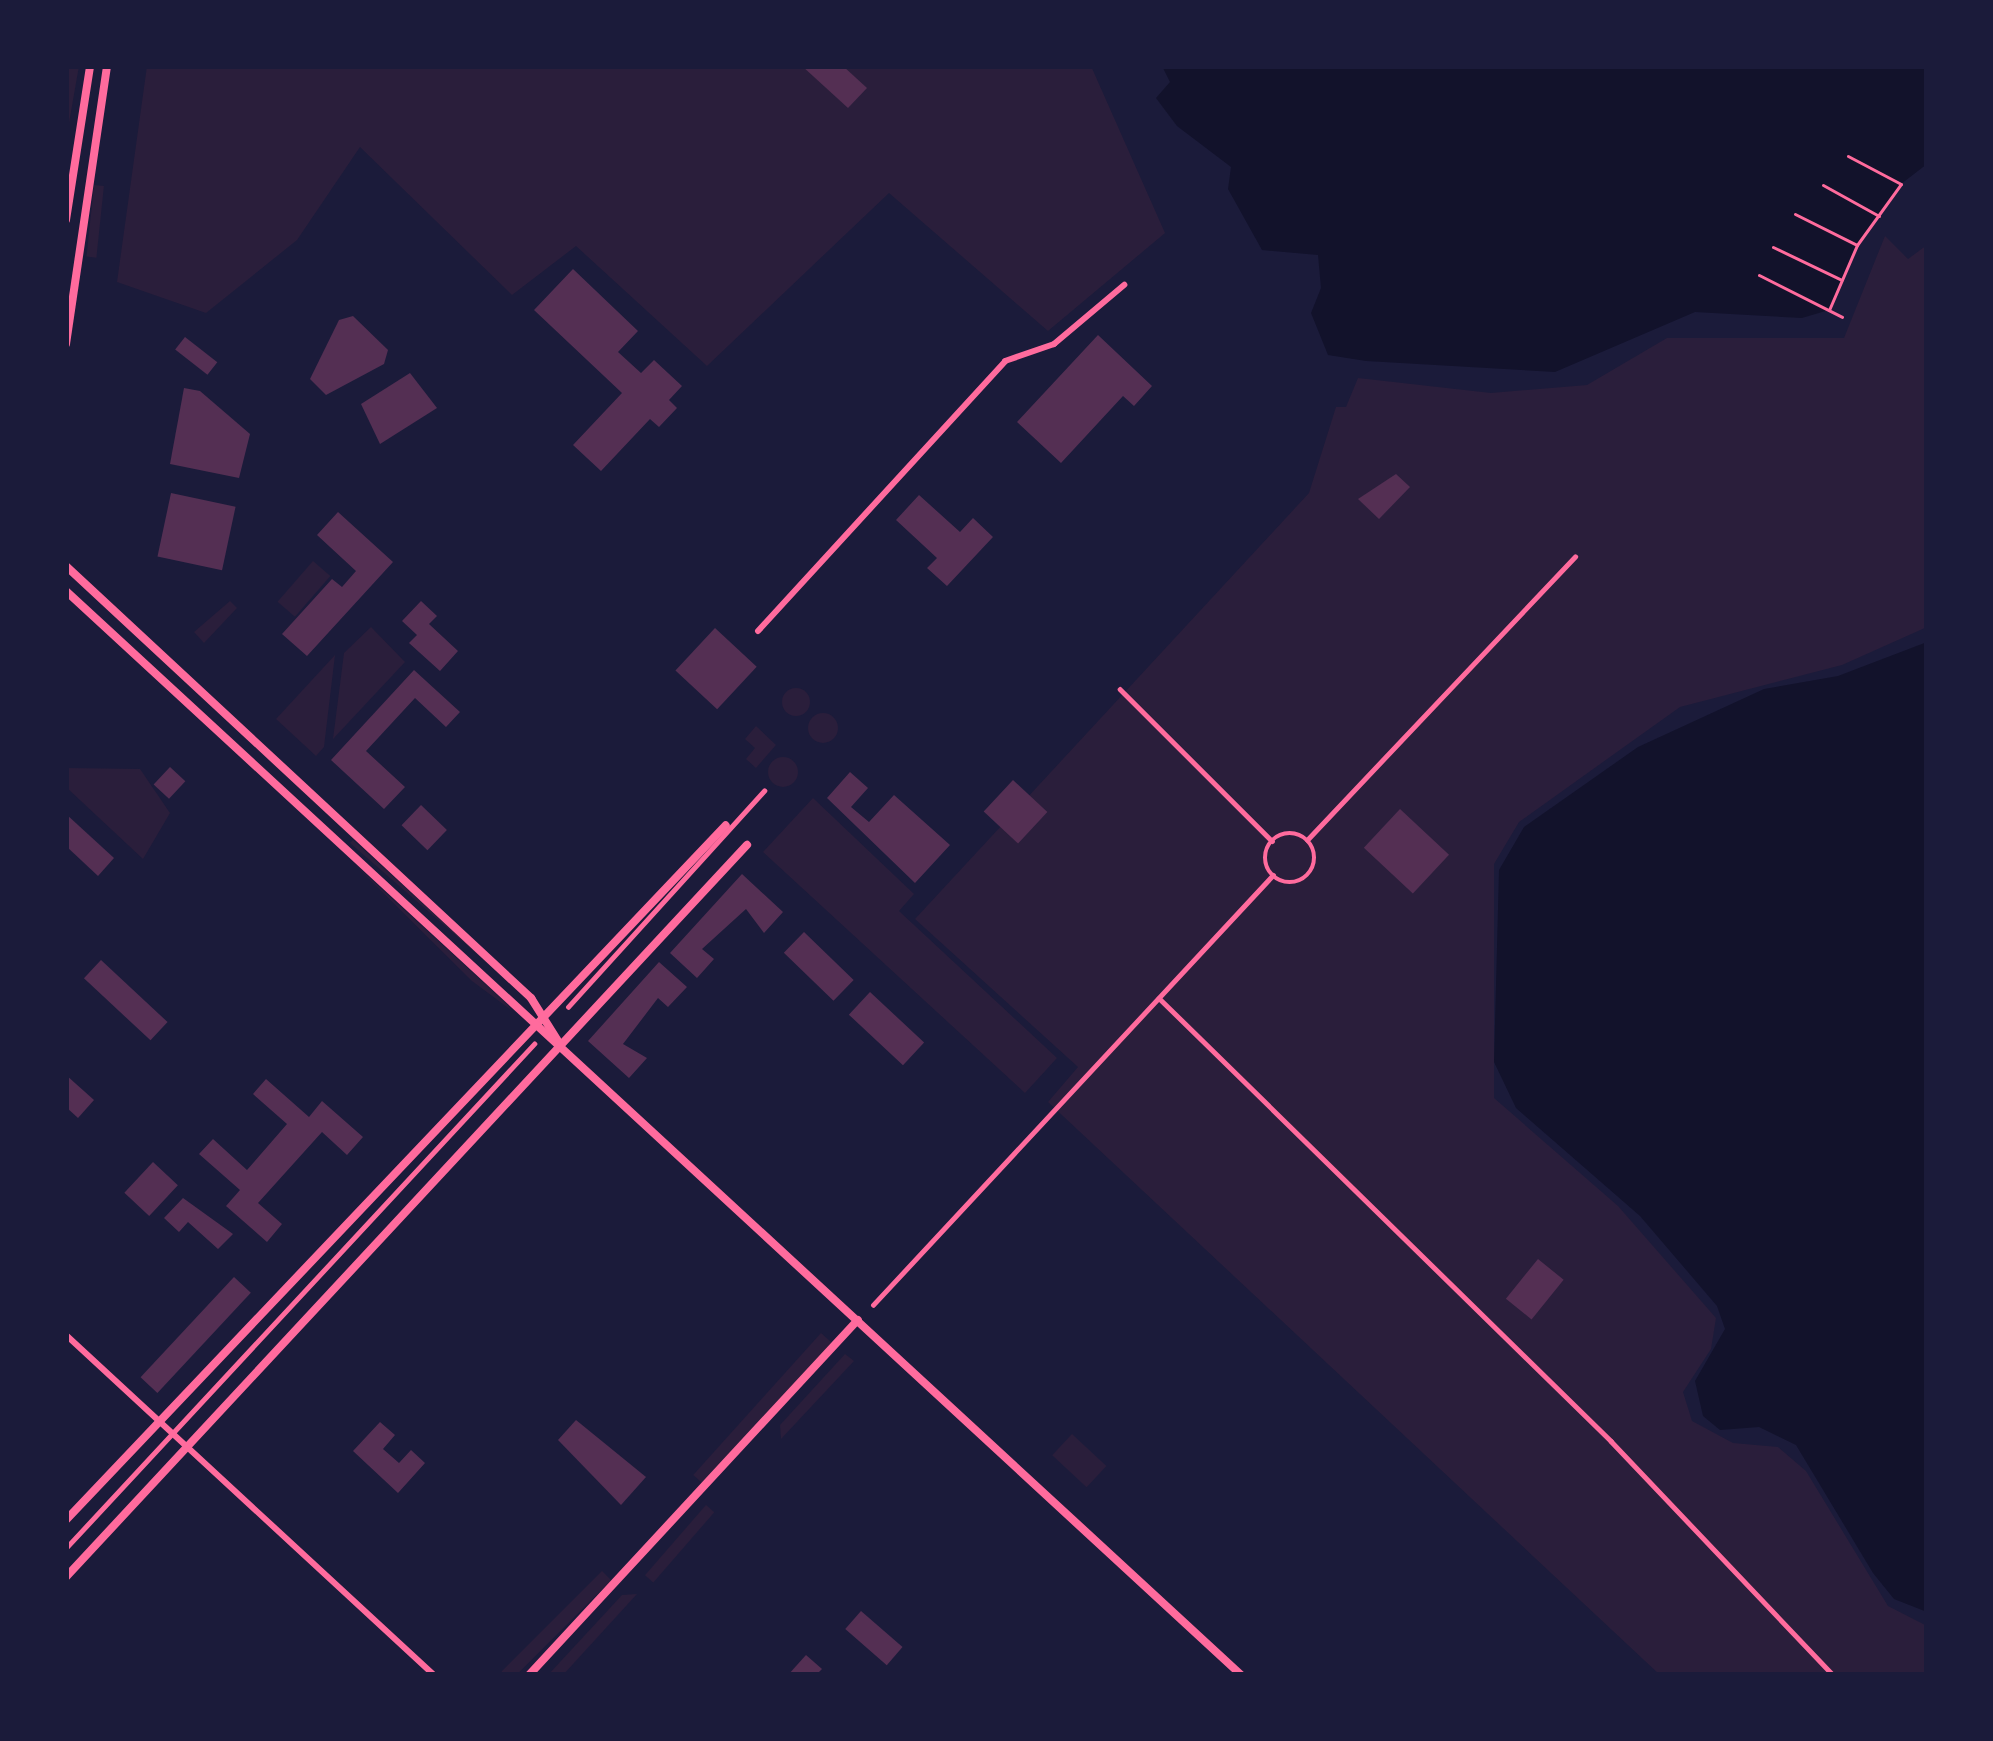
<!DOCTYPE html>
<style>
body{margin:0}
#map{position:relative;width:1993px;height:1741px;overflow:hidden;background:#1b1b3a;font-family:Overpass,sans-serif}
div>[style]{position:absolute}
.green>*{inset:0;background:#2a1e3b;transform-origin:0 0}
.round{border-radius:50%}
.water>*{inset:0;background:#12122b}
.building>*{inset:0;background:#542f53;transform-origin:0 0}
.path>*{height:3px;margin:-1.5px;padding:0 1.5px;transform-origin:1.5px;border-radius:1.5px;background:#ff6b9d}
.pedestrian>*{height:4.5px;margin:-2.25px;padding:0 2.25px;transform-origin:2.25px;border-radius:2.25px;background:#ff6b9d}
.pedestrian>.ring{margin:-2.25px;padding:0;box-sizing:content-box;background:none;border:4.5px solid #ff6b9d;border-radius:50%}
.minor>*{height:6px;margin:-3px;padding:0 3px;transform-origin:3px;border-radius:3px;background:#ff6b9d}
.tertiary>*{height:8px;margin:-4px;padding:0 4px;transform-origin:4px;border-radius:4px;background:#ff6b9d}
.secondary>*{height:8px;margin:-4px;padding:0 4px;transform-origin:4px;border-radius:4px;background:#ff6b9d}
span{translate:-50% -50%;white-space:nowrap;text-align:center;line-height:1.15;-webkit-text-stroke:12px #1b1b3a;paint-order:stroke}
.frame{position:absolute;inset:0;border:69px solid #1b1b3a;pointer-events:none}
</style>
<div id="map">
<div class="green">
<div style="clip-path:polygon(66px 66px,79px 66px,66px 140px)"></div>
<div style="clip-path:polygon(147px 66px,1091px 66px,1165px 233px,1048px 331px,889px 193px,707px 366px,576px 246px,512px 295px,360px 147px,297px 240px,206px 313px,117px 282px)"></div>
<div style="left:94px;top:185px;width:10px;height:72px;rotate:6deg"></div>
<div style="clip-path:polygon(1885px 236px,1908px 259px,1927px 245px,1927px 627px,1842px 665px,1680px 707px,1519px 822px,1494px 864px,1494px 1098px,1618px 1206px,1716px 1318px,1711px 1349px,1683px 1392px,1692px 1421px,1733px 1443px,1778px 1447px,1806px 1471px,1888px 1606px,1927px 1626px,1927px 1675px,1660px 1675px,1048px 1102px,1078px 1067px,915px 919px,1309px 493px,1336px 407px,1346px 407px,1358px 378px,1491px 393px,1587px 385px,1667px 338px,1844px 338px)"></div>
<div style="left:313px;top:561px;width:23px;height:54px;rotate:41deg"></div>
<div style="clip-path:polygon(230px 601px,237px 608px,204px 643px,194px 632px)"></div>
<div style="clip-path:polygon(371px 627px,405px 662px,333px 739px,344px 653px)"></div>
<div style="clip-path:polygon(335px 655px,324px 747px,316px 756px,276px 719px)"></div>
<div class="round" style="left:782px;top:688px;width:28px;height:28px"></div>
<div class="round" style="left:808px;top:713px;width:30px;height:30px"></div>
<div style="clip-path:polygon(756px 726px,776px 745px,756px 768px,746px 759px,755px 748px,745px 739px)"></div>
<div class="round" style="left:768px;top:757px;width:30px;height:30px"></div>
<div style="clip-path:polygon(66px 768px,140px 769px,170px 813px,143px 859px,66px 787px)"></div>
<div style="clip-path:polygon(813px 798px,914px 894px,899px 911px,1057px 1058px,1025px 1093px,763px 852px)"></div>
<div style="clip-path:polygon(353px 840px,515px 987px,350px 843px)"></div>
<div style="clip-path:polygon(350px 860px,508px 1005px,511px 1010px,472px 981px)"></div>
<div style="left:821px;top:1333px;width:15px;height:191px;rotate:42deg"></div>
<div style="clip-path:polygon(845px 1354px,854px 1361px,781px 1439px,780px 1425px)"></div>
<div style="left:1072px;top:1434px;width:47px;height:29px;rotate:43deg"></div>
<div style="left:706px;top:1505px;width:11px;height:93px;rotate:41deg"></div>
<div style="left:602px;top:1571px;width:13px;height:142px;rotate:45deg"></div>
<div style="clip-path:polygon(637px 1594px,563px 1675px,548px 1675px,622px 1595px)"></div>
</div>
<div class="water">
<div style="clip-path:polygon(1162px 66px,1927px 66px,1927px 164px,1901px 184px,1857px 244px,1829px 310px,1802px 318px,1695px 312px,1555px 372px,1366px 361px,1328px 355px,1311px 313px,1321px 288px,1318px 255px,1262px 250px,1228px 189px,1231px 167px,1177px 126px,1156px 98px,1170px 82px)"></div>
<div style="clip-path:polygon(1927px 642px,1927px 1612px,1894px 1599px,1873px 1573px,1796px 1445px,1759px 1427px,1720px 1430px,1703px 1416px,1695px 1381px,1725px 1329px,1717px 1306px,1640px 1216px,1516px 1108px,1494px 1062px,1499px 870px,1524px 827px,1638px 747px,1764px 689px,1838px 676px)"></div>
</div>
<div class="building">
<div style="clip-path:polygon(802px 66px,843px 66px,867px 88px,848px 108px)"></div>
<div style="clip-path:polygon(573px 269px,638px 331px,618px 352px,641px 373px,654px 360px,682px 386px,669px 400px,677px 408px,659px 427px,650px 419px,601px 471px,573px 445px,622px 393px,534px 310px)"></div>
<div style="clip-path:polygon(353px 316px,388px 350px,384px 364px,326px 395px,310px 379px,339px 320px)"></div>
<div style="clip-path:polygon(1098px 335px,1152px 386px,1134px 406px,1123px 396px,1061px 463px,1017px 422px)"></div>
<div style="left:185px;top:337px;width:41px;height:16px;rotate:38deg"></div>
<div style="clip-path:polygon(410px 373px,437px 408px,380px 444px,361px 404px)"></div>
<div style="clip-path:polygon(184px 388px,200px 391px,250px 434px,239px 478px,170px 464px)"></div>
<div style="clip-path:polygon(1396px 474px,1410px 487px,1379px 519px,1358px 499px)"></div>
<div style="left:171px;top:493px;width:66px;height:65px;rotate:12deg"></div>
<div style="clip-path:polygon(919px 495px,960px 532px,973px 518px,993px 537px,947px 586px,927px 568px,937px 558px,896px 520px)"></div>
<div style="clip-path:polygon(338px 512px,393px 562px,307px 656px,282px 634px,332px 579px,342px 587px,356px 571px,317px 535px)"></div>
<div style="clip-path:polygon(421px 601px,437px 616px,429px 624px,458px 651px,440px 671px,409px 643px,417px 635px,402px 621px)"></div>
<div style="left:715px;top:628px;width:57px;height:58px;rotate:43deg"></div>
<div style="clip-path:polygon(414px 670px,460px 712px,446px 727px,415px 698px,366px 751px,405px 787px,384px 809px,331px 760px)"></div>
<div style="left:170px;top:767px;width:21px;height:24px;rotate:43deg"></div>
<div style="clip-path:polygon(850px 772px,868px 788px,851px 807px,869px 822px,894px 795px,950px 845px,915px 883px,827px 798px)"></div>
<div style="left:1013px;top:780px;width:47px;height:43px;rotate:43deg"></div>
<div style="left:421px;top:805px;width:36px;height:28px;rotate:44deg"></div>
<div style="left:1400px;top:809px;width:67px;height:53px;rotate:43deg"></div>
<div style="clip-path:polygon(66px 814px,114px 858px,98px 876px,66px 846px)"></div>
<div style="clip-path:polygon(742px 874px,783px 912px,764px 933px,746px 909px,702px 949px,714px 959px,697px 978px,670px 953px)"></div>
<div style="left:804px;top:932px;width:69px;height:29px;rotate:44deg"></div>
<div style="left:101px;top:960px;width:91px;height:25px;rotate:43deg"></div>
<div style="clip-path:polygon(659px 962px,687px 987px,668px 1007px,658px 998px,623px 1044px,647px 1058px,629px 1078px,588px 1041px)"></div>
<div style="left:870px;top:992px;width:74px;height:31px;rotate:43deg"></div>
<div style="clip-path:polygon(66px 1075px,94px 1100px,78px 1118px,66px 1107px)"></div>
<div style="clip-path:polygon(266px 1079px,309px 1117px,322px 1101px,363px 1137px,347px 1155px,322px 1132px,258px 1203px,282px 1224px,267px 1242px,226px 1206px,240px 1190px,199px 1154px,213px 1139px,247px 1170px,287px 1124px,253px 1094px)"></div>
<div style="left:153px;top:1162px;width:34px;height:42px;rotate:43deg"></div>
<div style="clip-path:polygon(183px 1198px,233px 1234px,218px 1249px,188px 1222px,179px 1232px,164px 1218px)"></div>
<div style="left:1538px;top:1259px;width:33px;height:51px;rotate:39deg"></div>
<div style="left:234px;top:1277px;width:23px;height:137px;rotate:43deg"></div>
<div style="clip-path:polygon(576px 1420px,646px 1477px,621px 1505px,558px 1440px)"></div>
<div style="clip-path:polygon(380px 1422px,395px 1435px,383px 1449px,399px 1463px,411px 1450px,425px 1463px,398px 1493px,353px 1451px)"></div>
<div style="left:861px;top:1611px;width:55px;height:24px;rotate:41deg"></div>
<div style="clip-path:polygon(806px 1655px,822px 1669px,816px 1675px,788px 1675px)"></div>
</div>
<div class="path">
<div style="left:1823px;top:185px;width:64px;rotate:29deg"></div>
<div style="left:1795px;top:214px;width:69px;rotate:26.6deg"></div>
<div style="left:1773px;top:247px;width:76px;rotate:25.6deg"></div>
<div style="left:1759px;top:275px;width:93px;rotate:26.8deg"></div>
<div style="left:1829px;top:310px;width:71px;rotate:-66.7deg"></div>
<div style="left:1857px;top:245px;width:75px;rotate:-54.2deg"></div>
<div style="left:1901px;top:184px;width:60px;rotate:-152.2deg"></div>
</div>
<div class="pedestrian">
<div style="left:1120px;top:689px;width:215px;rotate:45deg"></div>
<div class="ring" style="left:1265px;top:833px;width:45.5px;height:45.5px"></div>
<div style="left:1307px;top:840px;width:390px;rotate:-46.6deg"></div>
<div style="left:1159px;top:998px;width:633px;rotate:44.42deg"></div>
<div style="left:1611px;top:1441px;width:323px;rotate:46.5deg"></div>
<div style="left:568px;top:1007px;width:292px;rotate:-47.8deg"></div>
<div style="left:873px;top:1305px;width:587px;rotate:-47.07deg"></div>
<div style="left:66px;top:1548px;width:688px;rotate:-47.12deg"></div>
</div>
<div class="minor">
<div style="left:758px;top:631px;width:366px;rotate:-47.5deg"></div>
<div style="left:1005px;top:361px;width:52px;rotate:-19.1deg"></div>
<div style="left:1054px;top:344px;width:92px;rotate:-40.1deg"></div>
<div style="left:66px;top:1335px;width:501px;rotate:42.74deg"></div>
</div>
<div class="tertiary">
<div style="left:66px;top:1520px;width:958px;rotate:-46.48deg"></div>
<div style="left:66px;top:1577px;width:1000px;rotate:-47.07deg"></div>
</div>
<div class="secondary">
<div style="left:66px;top:220px;width:156px;rotate:-81.1deg"></div>
<div style="left:66px;top:344px;width:281px;rotate:-81.6deg"></div>
<div style="left:66px;top:566px;width:635px;rotate:42.89deg"></div>
<div style="left:531px;top:998px;width:51px;rotate:57.9deg"></div>
<div style="left:66px;top:591px;width:1599px;rotate:42.69deg"></div>
<div style="left:529px;top:1675px;width:484px;rotate:-47.2deg"></div>
</div>
<div class="frame"></div>
</div>
